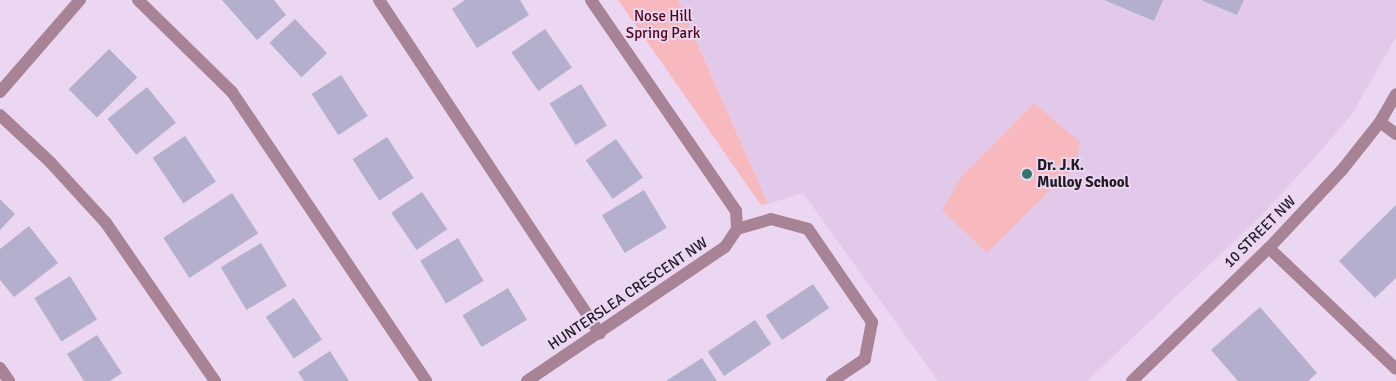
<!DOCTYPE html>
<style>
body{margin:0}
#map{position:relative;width:1396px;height:381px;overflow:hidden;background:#ebd7f1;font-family:Signika,sans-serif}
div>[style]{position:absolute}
.built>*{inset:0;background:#e2c9e9}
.green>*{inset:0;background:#f7b9bd}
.building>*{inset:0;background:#b3afcc;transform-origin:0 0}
.minor>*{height:12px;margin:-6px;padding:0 6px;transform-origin:6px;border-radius:6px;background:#a78395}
.dots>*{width:14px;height:14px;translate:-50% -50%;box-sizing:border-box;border:2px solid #ebd7f1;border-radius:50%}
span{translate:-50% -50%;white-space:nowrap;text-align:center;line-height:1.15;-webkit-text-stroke:4px #ebd7f1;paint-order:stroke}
.park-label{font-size:15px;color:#540018}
.poi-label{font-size:15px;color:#211a23;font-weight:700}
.left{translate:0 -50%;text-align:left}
.street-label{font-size:15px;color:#211a23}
</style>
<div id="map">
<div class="built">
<div style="clip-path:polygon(678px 0,1396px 0,1396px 37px,1352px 114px,1318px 154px,1262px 215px,1087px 381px,938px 381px,803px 193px,768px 204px)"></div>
</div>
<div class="green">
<div style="clip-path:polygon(618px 0,678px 0,768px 204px,761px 205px)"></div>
<div style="clip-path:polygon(1034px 103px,1080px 142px,1076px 165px,987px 253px,942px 210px,962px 176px)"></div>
</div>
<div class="building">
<div style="clip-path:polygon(222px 0,274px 0,286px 15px,257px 40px)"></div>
<div style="clip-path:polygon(465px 0,520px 0,529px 15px,477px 48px,452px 9px)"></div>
<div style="clip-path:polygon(1104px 0,1163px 0,1154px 21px)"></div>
<div style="clip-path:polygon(1201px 0,1244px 0,1237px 15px)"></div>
<div style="left:295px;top:19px;width:47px;height:35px;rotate:47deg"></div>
<div style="left:545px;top:29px;width:47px;height:41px;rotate:55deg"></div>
<div style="left:109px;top:49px;width:40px;height:57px;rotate:45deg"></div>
<div style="left:341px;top:75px;width:49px;height:35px;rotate:57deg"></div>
<div style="left:581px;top:84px;width:49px;height:37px;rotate:58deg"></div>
<div style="left:147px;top:87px;width:46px;height:51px;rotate:51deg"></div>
<div style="left:185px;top:136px;width:55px;height:39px;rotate:56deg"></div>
<div style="left:387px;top:137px;width:49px;height:41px;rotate:57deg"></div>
<div style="left:616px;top:139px;width:47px;height:37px;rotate:55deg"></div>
<div style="left:644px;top:190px;width:44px;height:49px;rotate:59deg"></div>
<div style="left:422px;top:192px;width:45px;height:37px;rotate:56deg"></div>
<div style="left:232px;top:193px;width:48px;height:82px;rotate:57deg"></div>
<div style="clip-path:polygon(0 199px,15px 214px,0 230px)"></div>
<div style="clip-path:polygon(1396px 205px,1396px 278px,1375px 298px,1339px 261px)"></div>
<div style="clip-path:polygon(29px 226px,58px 263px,14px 297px,0 280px,0 249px)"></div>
<div style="left:458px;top:238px;width:50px;height:44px;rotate:59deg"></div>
<div style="left:261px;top:243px;width:50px;height:47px;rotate:59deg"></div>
<div style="left:70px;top:276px;width:51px;height:42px;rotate:58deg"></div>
<div style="left:813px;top:284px;width:29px;height:57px;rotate:56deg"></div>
<div style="left:508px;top:288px;width:37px;height:53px;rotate:59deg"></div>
<div style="left:294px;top:298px;width:50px;height:34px;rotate:56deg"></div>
<div style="clip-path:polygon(1260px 307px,1317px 373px,1308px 381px,1238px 381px,1211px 350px)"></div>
<div style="left:755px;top:320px;width:29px;height:57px;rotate:56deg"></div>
<div style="clip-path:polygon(97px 335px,122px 373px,110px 381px,84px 381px,67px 354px)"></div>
<div style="clip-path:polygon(330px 351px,349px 381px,304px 381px,298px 372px)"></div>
<div style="clip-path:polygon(702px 358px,717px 381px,666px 381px)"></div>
</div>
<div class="minor">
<div style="left:138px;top:0;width:132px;rotate:44.4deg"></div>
<div style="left:232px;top:92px;width:348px;rotate:56.1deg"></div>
<div style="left:379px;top:0;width:400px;rotate:56.5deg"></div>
<div style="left:0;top:92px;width:122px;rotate:-49deg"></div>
<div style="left:0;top:115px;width:69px;rotate:43.2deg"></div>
<div style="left:50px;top:162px;width:83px;rotate:47.4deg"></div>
<div style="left:106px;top:223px;width:192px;rotate:55.4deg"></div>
<div style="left:1380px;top:122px;width:20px;rotate:37deg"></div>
<div style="left:737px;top:229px;width:35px;rotate:-16deg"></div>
<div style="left:771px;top:219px;width:38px;rotate:15deg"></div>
<div style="left:808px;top:229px;width:113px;rotate:55.5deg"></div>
<div style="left:872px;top:322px;width:38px;rotate:101deg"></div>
<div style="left:865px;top:359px;width:40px;rotate:146deg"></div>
<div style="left:1269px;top:248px;width:175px;rotate:43.6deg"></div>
<div style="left:0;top:368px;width:16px;rotate:55deg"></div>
<div style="left:527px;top:381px;width:239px;rotate:-34.1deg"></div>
<div style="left:725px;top:247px;width:22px;rotate:-56deg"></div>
<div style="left:737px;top:229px;width:18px;rotate:-93deg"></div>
<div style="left:736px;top:211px;width:256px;rotate:-124.5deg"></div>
<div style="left:1132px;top:381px;width:191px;rotate:-44.2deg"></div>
<div style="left:1269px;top:248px;width:107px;rotate:-46.9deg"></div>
<div style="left:1342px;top:170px;width:61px;rotate:-51.6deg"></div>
<div style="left:1380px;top:122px;width:32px;rotate:-60deg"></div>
</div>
<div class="dots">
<div style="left:1027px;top:174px;background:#33776c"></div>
</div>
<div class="park-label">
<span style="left:663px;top:25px">Nose Hill<br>Spring Park</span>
</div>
<div class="poi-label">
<span class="left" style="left:1037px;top:174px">Dr. J.K.<br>Mulloy School</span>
</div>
<div class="street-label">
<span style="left:1260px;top:232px;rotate:-45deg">10 STREET NW</span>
<span style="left:628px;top:294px;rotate:-34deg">HUNTERSLEA CRESCENT NW</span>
</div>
</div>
